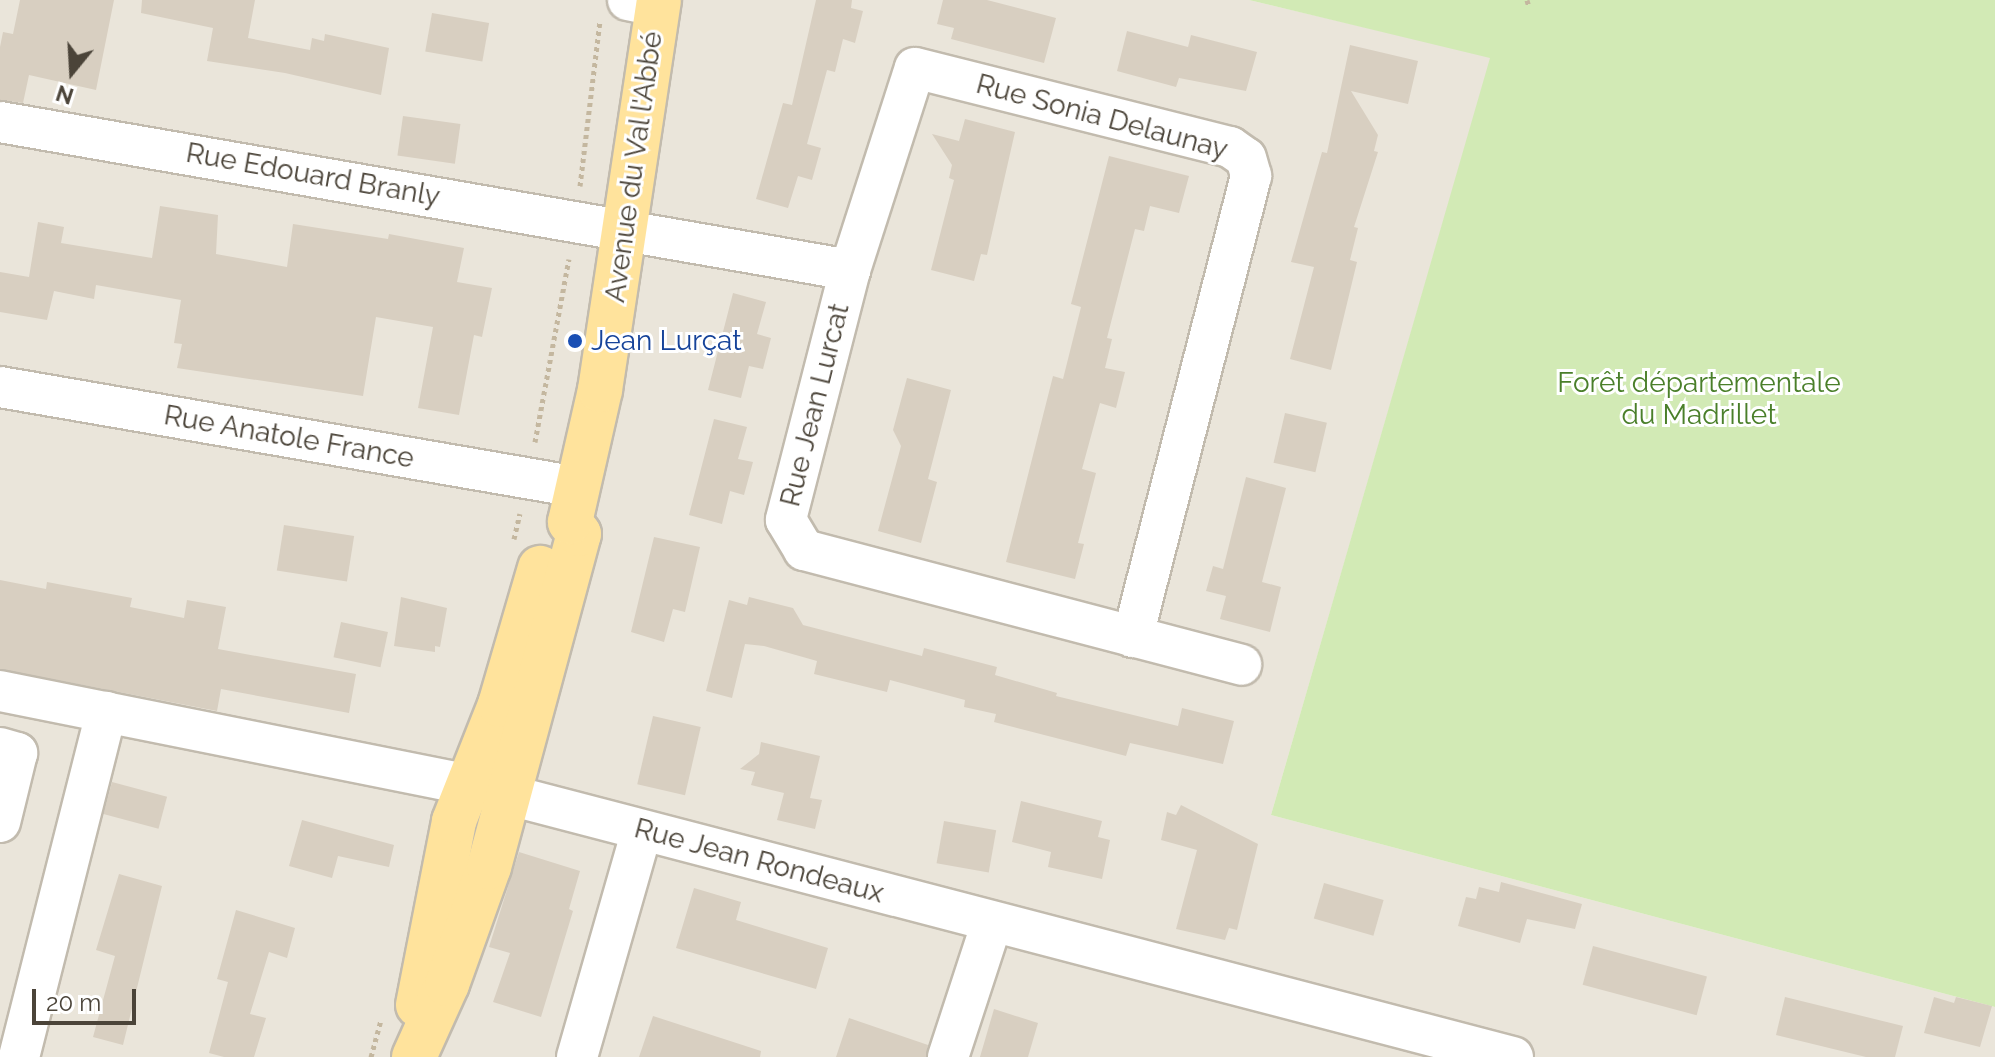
<!DOCTYPE html>
<meta charset="utf-8">
<style>
body{margin:0}
#map{position:relative;width:1995px;height:1057px;overflow:hidden;background:#f6f3ec;font-family:Raleway,sans-serif}
div>[style]{position:absolute}
.residential>*{inset:0;background:#eae5da}
.green>*{inset:0;background:#d2eab5}
.building>*{inset:0;background:#d8cfc1;transform-origin:0 0}
.path>*{height:5px;margin-top:-2.5px;transform-origin:0;background:repeating-linear-gradient(90deg,#c4b79f 0 4px,transparent 0 8px)}
.roads{filter:drop-shadow(2px 0 #c2bbae) drop-shadow(-2px 0 #c2bbae) drop-shadow(0 2px #c2bbae) drop-shadow(0 -2px #c2bbae)}
.minor>*{height:40px;margin:-20px;padding:0 20px;transform-origin:20px;border-radius:20px;background:#fff}
.major>*{height:44px;margin:-22px;padding:0 22px;transform-origin:22px;border-radius:22px;background:#ffe39c}
.dots>*{width:22px;height:22px;translate:-50% -50%;box-sizing:border-box;border:4px solid #fff;border-radius:50%}
span{translate:-50% -50%;white-space:nowrap;text-align:center;line-height:1.15;-webkit-text-stroke:6px #fff;paint-order:stroke}
.street-label{font-size:28px;color:#4b4439}
.transit-label{font-size:28px;color:#164399}
.left{translate:0 -50%;text-align:left}
.park-label{font-size:28px;color:#4a7f2a}
.north{position:absolute;left:32px;top:32px;width:80px;height:80px;-webkit-text-stroke:6px #fff;paint-order:stroke;rotate:198deg;font-size:22px;font-weight:700;line-height:32px;text-align:center;color:#4b4439}
.north::after{content:'';display:block;margin:auto;width:28px;height:36px;background:#4b4439;clip-path:polygon(50% 0,100% 100%,50% 72%,0 100%)}
.scale{position:absolute;left:32px;top:989px;width:104px;height:36px;box-sizing:border-box;border:4px solid #4b4439;border-top:0;padding-left:10px;font-size:24px;line-height:28px;white-space:nowrap;color:#4b4439;-webkit-text-stroke:6px #fff;paint-order:stroke}
</style>
<div id="map">
<div class="residential">
<div style="clip-path:polygon(0 0,1249px 0,1491px 57px,1271px 815px,1995px 1007px,1995px 1057px,0 1057px)"></div>
</div>
<div class="green">
<div style="clip-path:polygon(1249px 0,1995px 0,1995px 1007px,1271px 815px,1490px 58px)"></div>
</div>
<div class="building">
<div style="clip-path:polygon(20px 0,114px 0,96px 90px,29px 75px,23px 103px,0 100px,0 47px,3px 32px,13px 34px)"></div>
<div style="clip-path:polygon(142px 0,255px 0,248px 38px,310px 50px,312px 38px,324px 41px,325px 34px,389px 48px,381px 95px,285px 73px,207px 61px,213px 28px,141px 13px)"></div>
<div style="clip-path:polygon(816px 0,852px 0,851px 8px,863px 11px,855px 43px,843px 39px,835px 72px,827px 70px,807px 144px,821px 148px,812px 180px,798px 176px,788px 208px,756px 199px,783px 103px,792px 105px)"></div>
<div style="clip-path:polygon(943px 0,987px 0,1056px 18px,1044px 63px,951px 39px,954px 28px,937px 24px)"></div>
<div style="left:432px;top:13px;width:58px;height:39px;rotate:10deg"></div>
<div style="clip-path:polygon(1127px 31px,1188px 47px,1191px 35px,1257px 52px,1246px 91px,1179px 78px,1176px 87px,1117px 71px)"></div>
<div style="clip-path:polygon(1350px 45px,1418px 61px,1408px 104px,1351px 91px,1378px 135px,1374px 151px,1378px 152px,1354px 227px,1358px 228px,1350px 260px,1357px 262px,1331px 370px,1290px 359px,1314px 267px,1291px 262px,1322px 152px,1327px 153px)"></div>
<div style="left:403px;top:116px;width:58px;height:40px;rotate:8deg"></div>
<div style="clip-path:polygon(965px 119px,1015px 132px,987px 255px,981px 254px,974px 281px,931px 270px,954px 180px,949px 178px,952px 165px,932px 134px,959px 141px)"></div>
<div style="clip-path:polygon(1109px 156px,1189px 176px,1179px 213px,1150px 206px,1144px 231px,1135px 229px,1107px 338px,1112px 339px,1105px 368px,1125px 372px,1116px 408px,1100px 403px,1082px 469px,1096px 473px,1078px 543px,1084px 544px,1075px 579px,1006px 562px,1053px 376px,1063px 379px,1081px 307px,1071px 304px)"></div>
<div style="clip-path:polygon(160px 206px,218px 215px,216px 254px,287px 267px,293px 224px,388px 239px,389px 234px,464px 248px,457px 282px,492px 288px,482px 337px,474px 335px,459px 415px,418px 408px,433px 327px,376px 317px,363px 396px,177px 368px,182px 344px,174px 343px,181px 300px,96px 285px,94px 299px,54px 291px,47px 320px,0 312px,0 272px,29px 277px,38px 222px,64px 227px,61px 243px,152px 258px)"></div>
<div style="clip-path:polygon(733px 293px,766px 302px,757px 334px,771px 338px,763px 369px,749px 366px,741px 398px,708px 390px)"></div>
<div style="clip-path:polygon(907px 378px,951px 390px,928px 479px,937px 482px,921px 543px,878px 531px,901px 446px,893px 430px)"></div>
<div style="left:1285px;top:413px;width:43px;height:51px;rotate:13deg"></div>
<div style="clip-path:polygon(714px 419px,747px 427px,738px 459px,753px 462px,744px 495px,730px 491px,722px 524px,689px 515px)"></div>
<div style="clip-path:polygon(1246px 477px,1286px 488px,1262px 582px,1281px 587px,1270px 632px,1220px 619px,1226px 596px,1206px 591px,1213px 566px,1223px 569px)"></div>
<div style="left:284px;top:525px;width:71px;height:46px;rotate:9deg"></div>
<div style="clip-path:polygon(654px 537px,700px 547px,685px 612px,673px 609px,664px 642px,631px 632px)"></div>
<div style="clip-path:polygon(0 580px,46px 589px,47px 582px,132px 598px,130px 607px,184px 618px,187px 600px,226px 607px,218px 649px,356px 674px,349px 713px,221px 689px,217px 711px,0 669px)"></div>
<div style="clip-path:polygon(401px 597px,447px 608px,440px 647px,435px 646px,435px 652px,394px 646px)"></div>
<div style="clip-path:polygon(749px 597px,793px 608px,803px 625px,922px 656px,924px 648px,997px 667px,995px 675px,1057px 693px,1056px 696px,1178px 726px,1182px 708px,1234px 721px,1223px 764px,1130px 743px,1126px 756px,994px 722px,996px 714px,964px 707px,965px 700px,890px 680px,887px 692px,814px 674px,817px 661px,764px 646px,745px 644px,732px 698px,706px 691px,729px 600px,747px 605px)"></div>
<div style="left:341px;top:622px;width:48px;height:36px;rotate:12deg"></div>
<div style="left:653px;top:716px;width:49px;height:70px;rotate:13deg"></div>
<div style="clip-path:polygon(761px 742px,820px 756px,810px 798px,822px 800px,815px 829px,777px 820px,784px 793px,751px 785px,755px 772px,740px 769px,759px 754px)"></div>
<div style="left:112px;top:782px;width:57px;height:33px;rotate:15deg"></div>
<div style="clip-path:polygon(1021px 801px,1102px 821px,1098px 837px,1110px 840px,1102px 879px,1048px 867px,1051px 852px,1012px 842px)"></div>
<div style="clip-path:polygon(1181px 805px,1258px 844px,1237px 930px,1229px 928px,1225px 940px,1176px 929px,1197px 850px,1161px 840px,1167px 812px,1176px 815px)"></div>
<div style="clip-path:polygon(302px 820px,394px 845px,389px 867px,338px 856px,332px 878px,289px 866px)"></div>
<div style="left:944px;top:821px;width:53px;height:43px;rotate:10deg"></div>
<div style="clip-path:polygon(519px 852px,580px 871px,569px 909px,573px 911px,541px 1017px,493px 1002px,510px 953px,489px 947px)"></div>
<div style="clip-path:polygon(119px 874px,162px 886px,123px 1045px,93px 1037px,115px 956px,96px 950px)"></div>
<div style="clip-path:polygon(1501px 882px,1582px 904px,1575px 929px,1527px 919px,1520px 943px,1458px 926px,1466px 897px,1476px 899px,1479px 887px,1499px 892px)"></div>
<div style="left:1324px;top:883px;width:62px;height:37px;rotate:16deg"></div>
<div style="clip-path:polygon(694px 888px,741px 902px,736px 920px,828px 948px,816px 989px,676px 948px)"></div>
<div style="clip-path:polygon(236px 910px,295px 928px,287px 958px,269px 952px,250px 1014px,266px 1018px,254px 1057px,224px 1057px,209px 1053px,228px 982px,217px 979px)"></div>
<div style="left:1593px;top:946px;width:118px;height:40px;rotate:15deg"></div>
<div style="clip-path:polygon(1785px 997px,1903px 1026px,1895px 1057px,1866px 1057px,1776px 1035px)"></div>
<div style="clip-path:polygon(1934px 997px,1954px 1003px,1956px 997px,1992px 1006px,1980px 1047px,1924px 1033px)"></div>
<div style="clip-path:polygon(994px 1009px,1038px 1023px,1028px 1057px,980px 1057px)"></div>
<div style="clip-path:polygon(653px 1016px,761px 1051px,760px 1057px,639px 1057px)"></div>
<div style="clip-path:polygon(849px 1018px,928px 1045px,926px 1057px,836px 1057px)"></div>
</div>
<div class="path">
<div style="left:1527px;top:0;width:7px;rotate:74deg"></div>
<div style="left:580px;top:186px;width:166px;rotate:-83.1deg"></div>
<div style="left:535px;top:442px;width:186px;rotate:-79.5deg"></div>
<div style="left:514px;top:539px;width:26px;rotate:-77deg"></div>
<div style="left:371px;top:1057px;width:38px;rotate:-75deg"></div>
</div>
<div class="roads">
<div class="minor">
<div style="left:628px;top:0;width:30px;rotate:12deg"></div>
<div style="left:0;top:122px;width:863px;rotate:9.88deg"></div>
<div style="left:850px;top:270px;width:258px;rotate:104.4deg"></div>
<div style="left:786px;top:520px;width:35px;rotate:59deg"></div>
<div style="left:804px;top:550px;width:452px;rotate:14.7deg"></div>
<div style="left:850px;top:270px;width:212px;rotate:-72.2deg"></div>
<div style="left:915px;top:68px;width:325px;rotate:14.1deg"></div>
<div style="left:1230px;top:147px;width:19px;rotate:35deg"></div>
<div style="left:1246px;top:158px;width:19px;rotate:74deg"></div>
<div style="left:1251px;top:176px;width:476px;rotate:104.4deg"></div>
<div style="left:0;top:387px;width:587px;rotate:9.82deg"></div>
<div style="left:0;top:691px;width:476px;rotate:11.3deg"></div>
<div style="left:467px;top:784px;width:1081px;rotate:14.63deg"></div>
<div style="left:0;top:748px;width:18px;rotate:16deg"></div>
<div style="left:17px;top:753px;width:71px;rotate:103.8deg"></div>
<div style="left:19px;top:1057px;width:356px;rotate:-75.8deg"></div>
<div style="left:577px;top:1057px;width:235px;rotate:-74deg"></div>
<div style="left:948px;top:1057px;width:142px;rotate:-71.9deg"></div>
</div>
<div class="major">
<div style="left:418px;top:1005px;width:187px;rotate:-78.9deg"></div>
<div style="left:454px;top:821px;width:125px;rotate:-68.4deg"></div>
<div style="left:500px;top:705px;width:143px;rotate:-73.7deg"></div>
<div style="left:414px;top:1057px;width:80px;rotate:-65.7deg"></div>
<div style="left:447px;top:984px;width:124px;rotate:-70.3deg"></div>
<div style="left:489px;top:867px;width:345px;rotate:-74.9deg"></div>
<div style="left:579px;top:534px;width:15px;rotate:-127deg"></div>
<div style="left:570px;top:522px;width:135px;rotate:-77.2deg"></div>
<div style="left:600px;top:390px;width:394px;rotate:-81.4deg"></div>
</div>
</div>
<div class="dots">
<div style="left:575px;top:341px;background:#1a4fb4"></div>
</div>
<div class="street-label">
<span style="left:1102px;top:117px;rotate:15deg">Rue Sonia Delaunay</span>
<span style="left:634px;top:167px;rotate:-82deg">Avenue du Val l'Abbé</span>
<span style="left:313px;top:175px;rotate:10deg">Rue Edouard Branly</span>
<span style="left:815px;top:405px;rotate:-76deg">Rue Jean Lurcat</span>
<span style="left:289px;top:437px;rotate:10deg">Rue Anatole France</span>
<span style="left:759px;top:861px;rotate:15deg">Rue Jean Rondeaux</span>
</div>
<div class="transit-label">
<span class="left" style="left:591px;top:341px">Jean Lurçat</span>
</div>
<div class="park-label">
<span style="left:1699px;top:399px">Forêt départementale<br>du Madrillet</span>
</div>
<div class="north">N</div>
<div class="scale">20 m</div>
</div>
